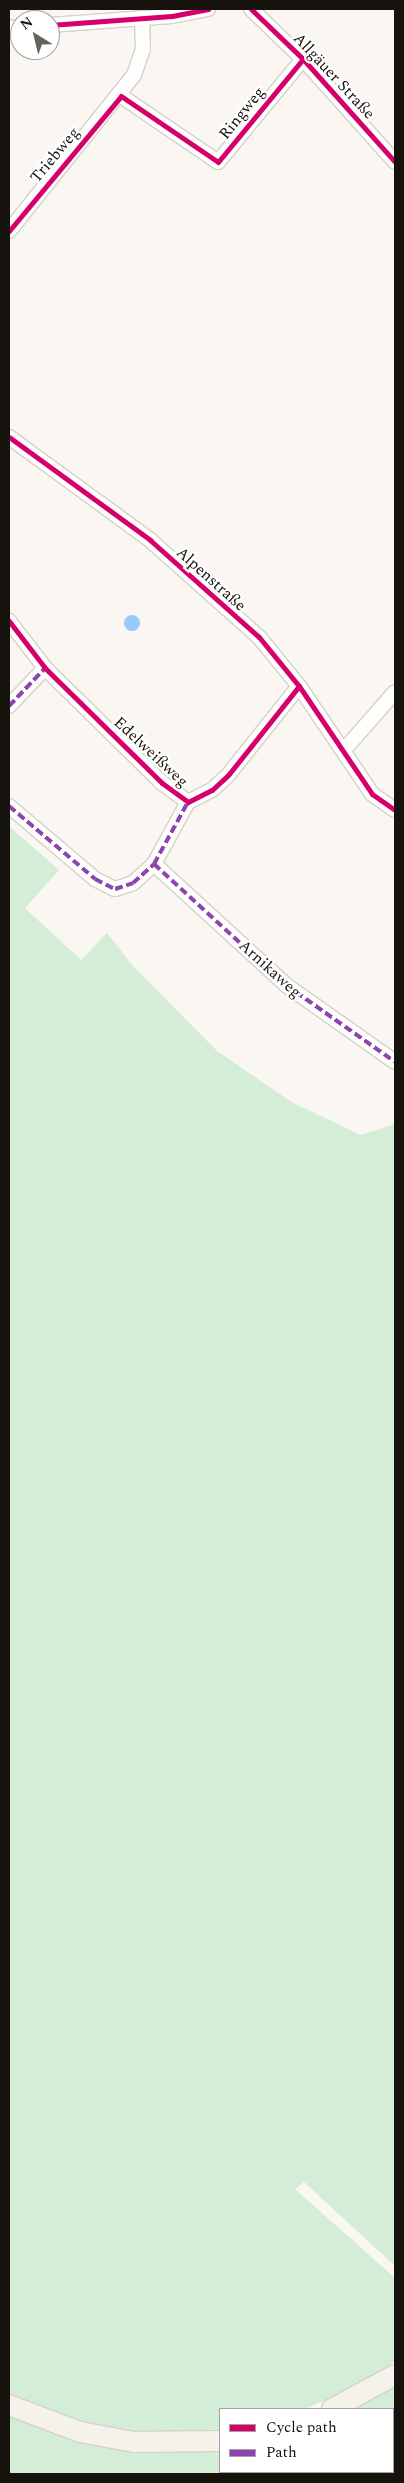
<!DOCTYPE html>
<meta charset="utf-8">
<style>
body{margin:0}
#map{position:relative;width:404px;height:2483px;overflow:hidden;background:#faf6f2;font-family:Spectral,serif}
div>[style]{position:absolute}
.green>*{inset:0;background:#d3edd6}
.water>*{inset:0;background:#99cbfa}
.round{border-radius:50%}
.roads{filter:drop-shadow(1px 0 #d5d1cd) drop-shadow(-1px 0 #d5d1cd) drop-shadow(0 1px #d5d1cd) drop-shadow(0 -1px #d5d1cd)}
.street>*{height:14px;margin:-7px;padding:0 7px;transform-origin:7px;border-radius:7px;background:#fefefd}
.secondary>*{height:20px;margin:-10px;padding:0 10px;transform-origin:10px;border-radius:10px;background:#f5f2ec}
.quiet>*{height:4px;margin-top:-2px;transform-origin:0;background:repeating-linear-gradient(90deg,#8e44ad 0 8px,transparent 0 12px)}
.cycleway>*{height:5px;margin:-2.5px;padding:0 2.5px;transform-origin:2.5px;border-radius:2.5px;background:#d6006c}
span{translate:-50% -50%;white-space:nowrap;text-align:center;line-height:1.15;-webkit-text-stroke:4.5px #fff;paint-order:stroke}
.street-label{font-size:16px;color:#16130e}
.frame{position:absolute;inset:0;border:10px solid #16130e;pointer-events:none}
.legend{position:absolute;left:219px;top:2408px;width:175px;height:65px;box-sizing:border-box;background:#fff;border:1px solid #a2a19f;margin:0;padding:6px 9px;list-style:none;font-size:15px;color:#16130e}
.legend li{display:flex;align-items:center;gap:10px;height:25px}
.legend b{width:25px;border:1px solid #a2a19f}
.north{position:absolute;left:10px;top:10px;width:50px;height:50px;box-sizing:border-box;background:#fff;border:1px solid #a2a19f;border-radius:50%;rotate:324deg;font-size:14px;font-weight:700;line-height:20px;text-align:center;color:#16130e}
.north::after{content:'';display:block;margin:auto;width:18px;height:22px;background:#66625e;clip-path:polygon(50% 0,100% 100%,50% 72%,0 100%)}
</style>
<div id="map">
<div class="green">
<div style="clip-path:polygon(9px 826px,59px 870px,25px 908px,81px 960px,107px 933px,133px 966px,217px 1051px,293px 1103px,361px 1135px,395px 1124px,395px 2266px,304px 2182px,295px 2189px,395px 2278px,395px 2361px,364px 2383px,305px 2409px,220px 2409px,220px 2431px,163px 2435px,122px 2431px,73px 2420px,9px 2395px)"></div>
<div style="clip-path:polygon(395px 2384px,395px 2465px,393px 2469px,393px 2409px,355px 2409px)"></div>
<div style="clip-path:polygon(9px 2414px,47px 2430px,113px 2449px,147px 2452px,220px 2449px,220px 2472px,336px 2474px,9px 2474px)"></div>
</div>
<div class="water">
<div class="round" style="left:124px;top:615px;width:16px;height:16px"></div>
</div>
<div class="roads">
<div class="street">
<div style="left:251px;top:9px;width:72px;rotate:43.9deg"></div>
<div style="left:303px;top:59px;width:138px;rotate:48.2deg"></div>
<div style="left:50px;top:25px;width:122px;rotate:-4.2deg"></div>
<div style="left:172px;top:16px;width:37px;rotate:-11deg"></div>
<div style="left:9px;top:28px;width:11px;rotate:-5deg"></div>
<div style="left:121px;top:96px;width:117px;rotate:34.2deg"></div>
<div style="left:218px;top:162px;width:134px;rotate:-50.5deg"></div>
<div style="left:9px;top:231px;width:200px;rotate:-51.3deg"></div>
<div style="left:134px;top:75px;width:28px;rotate:-71deg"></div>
<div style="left:143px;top:49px;width:31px;rotate:-92deg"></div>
<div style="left:9px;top:437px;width:175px;rotate:36.1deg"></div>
<div style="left:150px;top:540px;width:146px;rotate:41.7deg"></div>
<div style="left:259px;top:637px;width:63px;rotate:50.8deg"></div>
<div style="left:299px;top:686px;width:130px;rotate:55.9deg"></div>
<div style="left:372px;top:794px;width:28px;rotate:35deg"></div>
<div style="left:9px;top:621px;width:59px;rotate:52.5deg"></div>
<div style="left:45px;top:668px;width:164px;rotate:44.5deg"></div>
<div style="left:162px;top:783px;width:32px;rotate:36deg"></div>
<div style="left:188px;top:802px;width:27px;rotate:-27deg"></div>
<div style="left:212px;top:790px;width:23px;rotate:-43deg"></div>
<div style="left:229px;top:774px;width:112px;rotate:-51.5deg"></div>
<div style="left:9px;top:706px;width:52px;rotate:-46.5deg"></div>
<div style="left:344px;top:750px;width:77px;rotate:-48.7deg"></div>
<div style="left:9px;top:806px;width:113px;rotate:40.3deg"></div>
<div style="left:95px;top:879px;width:22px;rotate:27deg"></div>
<div style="left:115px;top:889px;width:19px;rotate:-18deg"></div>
<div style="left:133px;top:883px;width:28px;rotate:-42deg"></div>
<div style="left:154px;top:864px;width:71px;rotate:-61.3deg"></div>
<div style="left:154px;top:864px;width:179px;rotate:42.5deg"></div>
<div style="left:286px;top:985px;width:133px;rotate:35.2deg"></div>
<div style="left:343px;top:2472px;width:2px;rotate:63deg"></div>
</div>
<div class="secondary">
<div style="left:9px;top:2405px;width:76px;rotate:20.8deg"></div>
<div style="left:80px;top:2432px;width:55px;rotate:10.5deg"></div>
<div style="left:134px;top:2442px;width:86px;rotate:-0.7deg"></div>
<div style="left:332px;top:2409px;width:72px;rotate:-28.4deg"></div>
</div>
</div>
<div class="quiet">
<div style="left:9px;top:706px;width:52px;rotate:-46.5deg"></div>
<div style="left:9px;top:806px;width:113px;rotate:40.3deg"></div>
<div style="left:95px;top:879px;width:22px;rotate:27deg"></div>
<div style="left:115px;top:889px;width:19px;rotate:-18deg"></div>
<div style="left:133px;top:883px;width:28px;rotate:-42deg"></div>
<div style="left:154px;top:864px;width:71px;rotate:-61.3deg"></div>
<div style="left:154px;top:864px;width:179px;rotate:42.5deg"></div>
<div style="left:286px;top:985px;width:133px;rotate:35.2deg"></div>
<div style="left:394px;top:2474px;width:2px;rotate:-63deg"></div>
</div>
<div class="cycleway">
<div style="left:251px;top:9px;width:72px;rotate:43.9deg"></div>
<div style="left:303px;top:59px;width:138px;rotate:48.2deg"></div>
<div style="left:50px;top:25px;width:122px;rotate:-4.2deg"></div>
<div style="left:172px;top:16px;width:37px;rotate:-11deg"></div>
<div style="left:9px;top:231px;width:175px;rotate:-50.3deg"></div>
<div style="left:121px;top:96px;width:117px;rotate:34.2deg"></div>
<div style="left:218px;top:162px;width:134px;rotate:-50.5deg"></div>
<div style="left:9px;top:437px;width:175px;rotate:36.1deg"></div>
<div style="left:150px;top:540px;width:146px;rotate:41.7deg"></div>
<div style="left:259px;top:637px;width:63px;rotate:50.8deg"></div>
<div style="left:299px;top:686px;width:130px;rotate:55.9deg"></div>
<div style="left:372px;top:794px;width:28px;rotate:35deg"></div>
<div style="left:9px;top:621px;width:59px;rotate:52.5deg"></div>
<div style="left:45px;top:668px;width:164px;rotate:44.5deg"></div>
<div style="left:162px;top:783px;width:32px;rotate:36deg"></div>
<div style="left:188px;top:802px;width:27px;rotate:-27deg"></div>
<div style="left:212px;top:790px;width:23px;rotate:-43deg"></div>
<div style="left:229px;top:774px;width:112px;rotate:-51.5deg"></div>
</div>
<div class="street-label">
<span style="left:334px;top:76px;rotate:47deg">Allgäuer Straße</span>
<span style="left:242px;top:113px;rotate:-51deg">Ringweg</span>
<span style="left:55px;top:155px;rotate:-50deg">Triebweg</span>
<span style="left:211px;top:579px;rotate:42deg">Alpenstraße</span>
<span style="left:151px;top:752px;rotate:43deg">Edelweißweg</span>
<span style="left:270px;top:969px;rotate:42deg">Arnikaweg</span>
</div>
<div class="frame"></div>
<ul class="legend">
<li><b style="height:6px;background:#d6006c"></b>Cycle path</li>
<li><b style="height:6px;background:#8e44ad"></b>Path</li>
</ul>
<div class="north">N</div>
</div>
